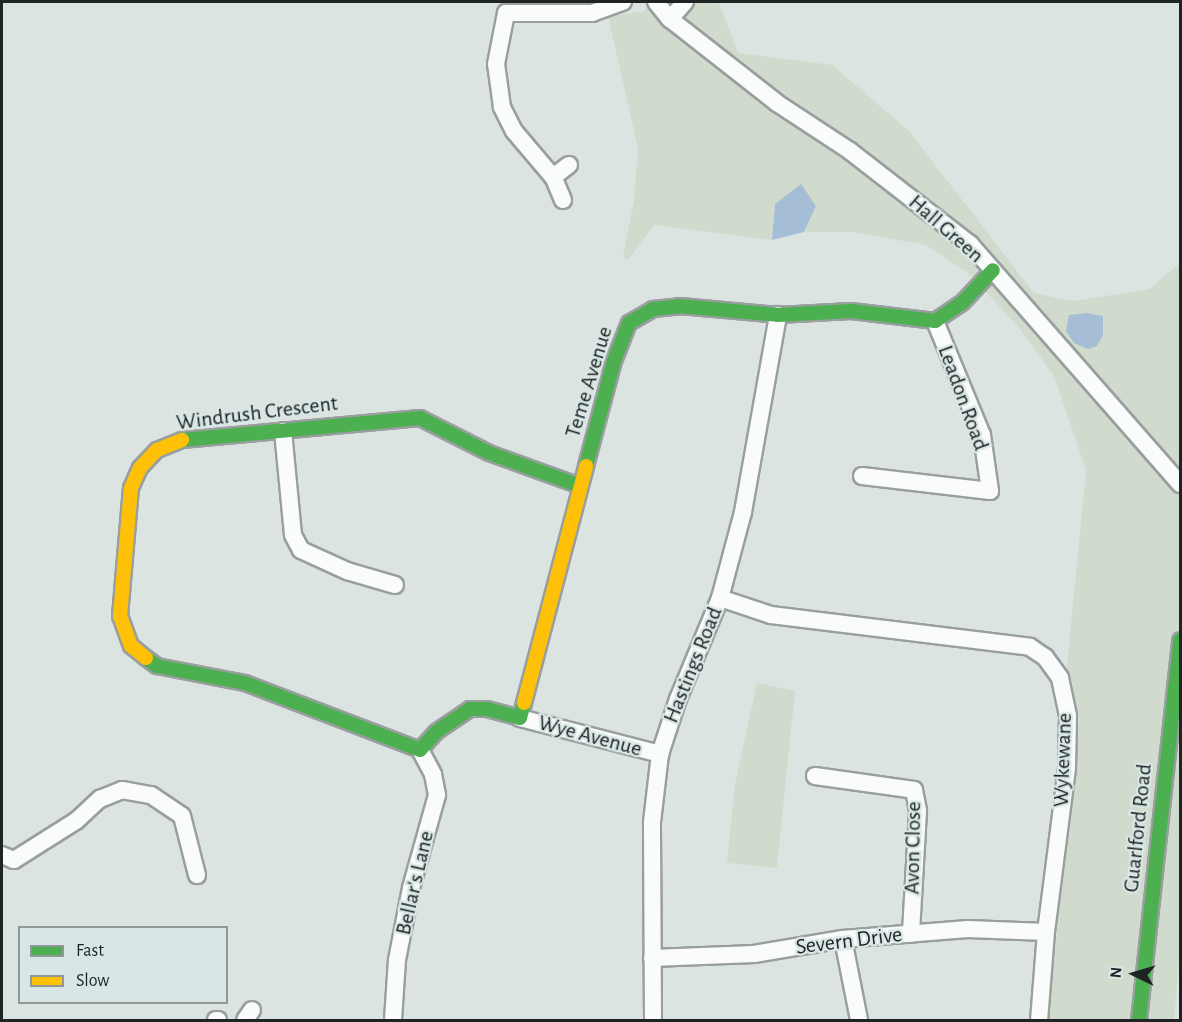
<!DOCTYPE html>
<style>
body{margin:0}
#map{position:relative;width:1182px;height:1022px;overflow:hidden;background:#dce4e2;font-family:"Alegreya Sans",sans-serif}
div>[style]{position:absolute}
.green>*{inset:0;background:#d1dbcd}
.water>*{inset:0;background:#a6bed5}
.roads{filter:drop-shadow(2px 0 #999f9e) drop-shadow(-2px 0 #999f9e) drop-shadow(0 2px #999f9e) drop-shadow(0 -2px #999f9e)}
.street>*{height:16px;margin:-8px;padding:0 8px;transform-origin:8px;border-radius:8px;background:#fafbfb}
.fast>*{height:14px;margin:-7px;padding:0 7px;transform-origin:7px;border-radius:7px;background:#4caf50}
.slow>*{height:14px;margin:-7px;padding:0 7px;transform-origin:7px;border-radius:7px;background:#ffc107}
span{translate:-50% -50%;white-space:nowrap;text-align:center;line-height:1.15;-webkit-text-stroke:4.5px #d8e7e5;paint-order:stroke}
.street-label{font-size:22px;color:#1e2323}
.frame{position:absolute;inset:0;border:3px solid #1e2323;pointer-events:none}
.legend{position:absolute;left:18px;top:926px;width:210px;height:78px;box-sizing:border-box;background:#d8e7e5;border:2px solid #8e9997;margin:0;padding:8px 10px;list-style:none;font-size:18px;color:#1e2323}
.legend li{display:flex;align-items:center;gap:12px;height:30px}
.legend b{width:30px;border:2px solid #8e9997}
.north{position:absolute;left:1104px;top:944px;width:60px;height:60px;-webkit-text-stroke:4px #d8e7e5;paint-order:stroke;rotate:275deg;font-size:16px;font-weight:700;line-height:24px;text-align:center;color:#1e2323}
.north::after{content:'';display:block;margin:auto;width:21px;height:27px;background:#1e2323;clip-path:polygon(50% 0,100% 100%,50% 72%,0 100%)}
</style>
<div id="map">
<div class="green">
<div style="clip-path:polygon(654px 2px,719px 2px,738px 53px,832px 65px,909px 131px,1034px 293px,1073px 301px,1149px 289px,1180px 263px,1180px 953px,1174px 1020px,1048px 1020px,1079px 718px,1067px 666px,1086px 470px,1054px 376px,1016px 324px,968px 273px,926px 245px,852px 232px,804px 232px,816px 206px,775px 204px,772px 240px,654px 225px,628px 260px,623px 256px,634px 200px,638px 148px,608px 17px,644px 11px)"></div>
<div style="clip-path:polygon(757px 683px,795px 691px,777px 868px,727px 863px,735px 784px)"></div>
</div>
<div class="water">
<div style="clip-path:polygon(801px 184px,816px 206px,804px 232px,772px 240px,775px 204px)"></div>
<div style="clip-path:polygon(1087px 313px,1103px 316px,1103px 335px,1097px 346px,1088px 349px,1074px 343px,1066px 331px,1069px 315px)"></div>
</div>
<div class="roads">
<div class="street">
<div style="left:656px;top:2px;width:22px;rotate:51deg"></div>
<div style="left:670px;top:19px;width:136px;rotate:38.1deg"></div>
<div style="left:777px;top:103px;width:87px;rotate:33.3deg"></div>
<div style="left:850px;top:151px;width:152px;rotate:37.8deg"></div>
<div style="left:970px;top:244px;width:319px;rotate:48.8deg"></div>
<div style="left:670px;top:19px;width:23px;rotate:-49deg"></div>
<div style="left:553px;top:177px;width:20px;rotate:-37deg"></div>
<div style="left:563px;top:200px;width:25px;rotate:-113deg"></div>
<div style="left:553px;top:177px;width:60px;rotate:-130.3deg"></div>
<div style="left:514px;top:131px;width:27px;rotate:-117deg"></div>
<div style="left:502px;top:107px;width:43px;rotate:-97.9deg"></div>
<div style="left:496px;top:64px;width:52px;rotate:-78.9deg"></div>
<div style="left:506px;top:13px;width:86px"></div>
<div style="left:592px;top:13px;width:33px;rotate:-20deg"></div>
<div style="left:283px;top:431px;width:104px;rotate:84.5deg"></div>
<div style="left:293px;top:535px;width:17px;rotate:62deg"></div>
<div style="left:301px;top:550px;width:51px;rotate:24.5deg"></div>
<div style="left:347px;top:571px;width:50px;rotate:16.3deg"></div>
<div style="left:862px;top:476px;width:129px;rotate:6.7deg"></div>
<div style="left:990px;top:491px;width:57px;rotate:-98.1deg"></div>
<div style="left:982px;top:435px;width:123px;rotate:-112.4deg"></div>
<div style="left:720px;top:598px;width:54px;rotate:18.4deg"></div>
<div style="left:771px;top:615px;width:261px;rotate:7deg"></div>
<div style="left:1030px;top:647px;width:18px;rotate:34deg"></div>
<div style="left:1045px;top:657px;width:26px;rotate:54deg"></div>
<div style="left:1060px;top:678px;width:39px;rotate:78deg"></div>
<div style="left:1068px;top:716px;width:52px;rotate:91.1deg"></div>
<div style="left:1067px;top:768px;width:165px;rotate:97.3deg"></div>
<div style="left:1046px;top:932px;width:88px;rotate:94.5deg"></div>
<div style="left:520px;top:718px;width:145px;rotate:14.4deg"></div>
<div style="left:815px;top:776px;width:100px;rotate:8deg"></div>
<div style="left:914px;top:790px;width:21px;rotate:79deg"></div>
<div style="left:918px;top:811px;width:123px;rotate:93.3deg"></div>
<div style="left:2px;top:855px;width:13px;rotate:23deg"></div>
<div style="left:14px;top:860px;width:73px;rotate:-32.2deg"></div>
<div style="left:76px;top:821px;width:33px;rotate:-43deg"></div>
<div style="left:100px;top:799px;width:24px;rotate:-22deg"></div>
<div style="left:122px;top:790px;width:29px;rotate:10deg"></div>
<div style="left:151px;top:795px;width:37px;rotate:34deg"></div>
<div style="left:182px;top:816px;width:61px;rotate:75.7deg"></div>
<div style="left:843px;top:939px;width:83px;rotate:78.8deg"></div>
<div style="left:652px;top:958px;width:102px;rotate:-2.2deg"></div>
<div style="left:754px;top:954px;width:90px;rotate:-9.6deg"></div>
<div style="left:843px;top:939px;width:125px;rotate:-4.6deg"></div>
<div style="left:968px;top:929px;width:78px;rotate:2.2deg"></div>
<div style="left:216px;top:1020px;width:2px"></div>
<div style="left:245px;top:1020px;width:12px;rotate:-55deg"></div>
<div style="left:393px;top:1020px;width:60px;rotate:-86.2deg"></div>
<div style="left:397px;top:960px;width:73px;rotate:-79deg"></div>
<div style="left:411px;top:888px;width:97px;rotate:-74.4deg"></div>
<div style="left:437px;top:795px;width:21px;rotate:-101deg"></div>
<div style="left:433px;top:774px;width:27px;rotate:-118deg"></div>
<div style="left:653px;top:1020px;width:198px;rotate:-90.3deg"></div>
<div style="left:652px;top:822px;width:68px;rotate:-83.3deg"></div>
<div style="left:660px;top:754px;width:58px;rotate:-71.9deg"></div>
<div style="left:678px;top:699px;width:109px;rotate:-67.4deg"></div>
<div style="left:720px;top:598px;width:89px;rotate:-75deg"></div>
<div style="left:743px;top:512px;width:200px;rotate:-79.9deg"></div>
</div>
<div class="fast">
<div style="left:182px;top:440px;width:239px;rotate:-5.3deg"></div>
<div style="left:420px;top:418px;width:77px;rotate:26.9deg"></div>
<div style="left:489px;top:453px;width:97px;rotate:19.9deg"></div>
<div style="left:586px;top:466px;width:109px;rotate:-75.1deg"></div>
<div style="left:614px;top:361px;width:41px;rotate:-68.5deg"></div>
<div style="left:629px;top:323px;width:28px;rotate:-30deg"></div>
<div style="left:653px;top:309px;width:27px;rotate:-6deg"></div>
<div style="left:680px;top:306px;width:98px;rotate:5.2deg"></div>
<div style="left:778px;top:315px;width:73px;rotate:-3.1deg"></div>
<div style="left:851px;top:311px;width:85px;rotate:6.8deg"></div>
<div style="left:935px;top:321px;width:32px;rotate:-34deg"></div>
<div style="left:962px;top:303px;width:45px;rotate:-46.8deg"></div>
<div style="left:146px;top:658px;width:14px;rotate:36deg"></div>
<div style="left:157px;top:666px;width:90px;rotate:10.9deg"></div>
<div style="left:245px;top:683px;width:187px;rotate:20.9deg"></div>
<div style="left:420px;top:750px;width:24px;rotate:-48deg"></div>
<div style="left:436px;top:732px;width:41px;rotate:-34.1deg"></div>
<div style="left:470px;top:709px;width:17px"></div>
<div style="left:487px;top:709px;width:34px;rotate:15deg"></div>
<div style="left:520px;top:718px;width:16px;rotate:-75deg"></div>
<div style="left:1139px;top:1020px;width:382px;rotate:-83.8deg"></div>
</div>
<div class="slow">
<div style="left:146px;top:658px;width:19px;rotate:-141deg"></div>
<div style="left:131px;top:646px;width:32px;rotate:-110deg"></div>
<div style="left:120px;top:616px;width:128px;rotate:-85.1deg"></div>
<div style="left:131px;top:488px;width:22px;rotate:-66deg"></div>
<div style="left:140px;top:468px;width:25px;rotate:-47deg"></div>
<div style="left:157px;top:450px;width:27px;rotate:-22deg"></div>
<div style="left:524px;top:703px;width:245px;rotate:-75.3deg"></div>
</div>
</div>
<div class="street-label">
<span style="left:946px;top:229px;rotate:41deg">Hall Green</span>
<span style="left:589px;top:382px;rotate:-73deg">Teme Avenue</span>
<span style="left:963px;top:398px;rotate:70deg">Leadon Road</span>
<span style="left:257px;top:413px;rotate:-7deg">Windrush Crescent</span>
<span style="left:693px;top:665px;rotate:-68deg">Hastings Road</span>
<span style="left:590px;top:736px;rotate:15deg">Wye Avenue</span>
<span style="left:1063px;top:760px;rotate:-88deg">Wykewane</span>
<span style="left:1138px;top:828px;rotate:-84deg">Guarlford Road</span>
<span style="left:913px;top:848px;rotate:-89deg">Avon Close</span>
<span style="left:415px;top:883px;rotate:-77deg">Bellar's Lane</span>
<span style="left:849px;top:941px;rotate:-7deg">Severn Drive</span>
</div>
<div class="frame"></div>
<ul class="legend">
<li><b style="height:8px;background:#4caf50"></b>Fast</li>
<li><b style="height:8px;background:#ffc107"></b>Slow</li>
</ul>
<div class="north">N</div>
</div>
